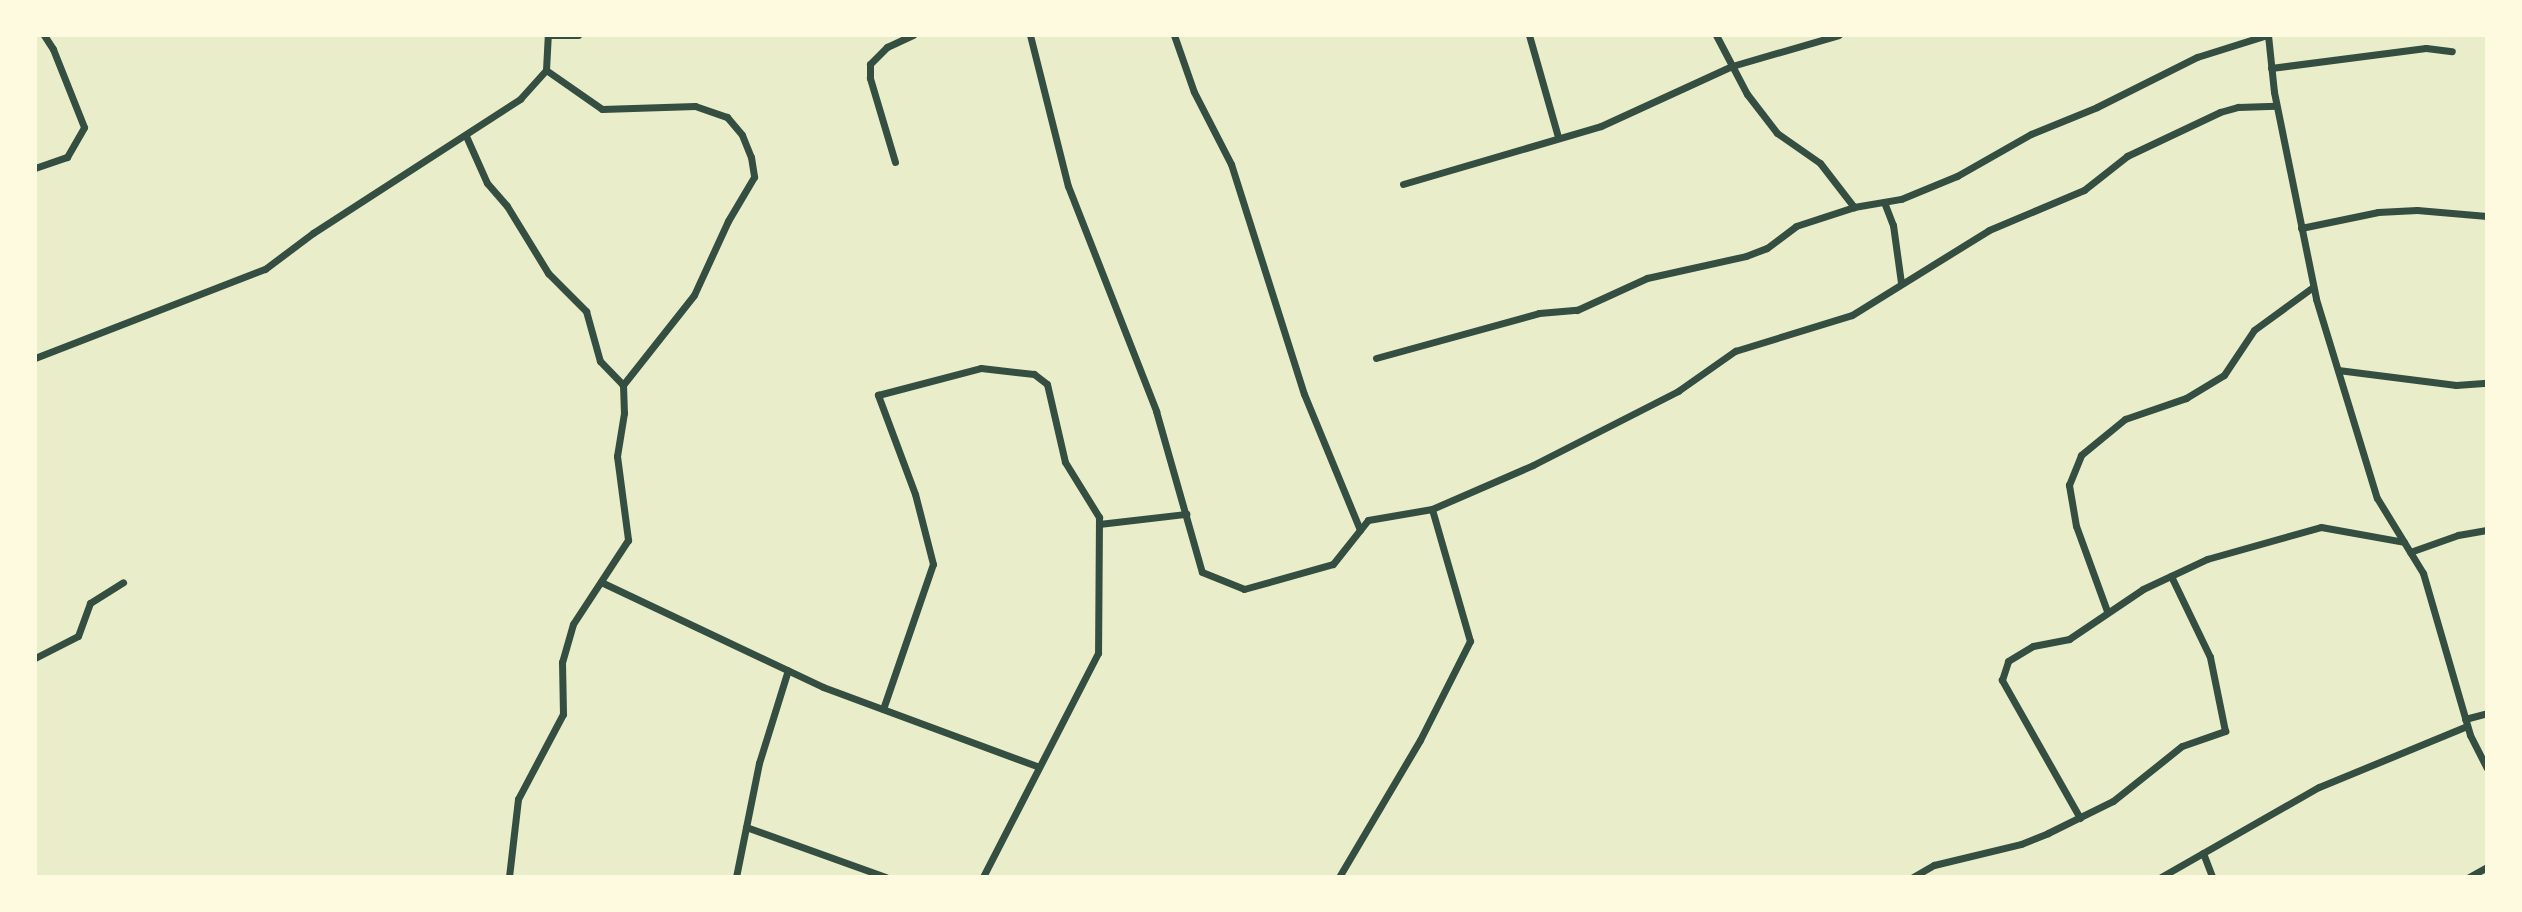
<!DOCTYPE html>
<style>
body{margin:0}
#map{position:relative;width:2522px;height:912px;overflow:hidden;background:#e9edc9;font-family:"Public Sans",sans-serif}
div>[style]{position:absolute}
.minor>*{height:7px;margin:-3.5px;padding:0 3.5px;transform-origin:3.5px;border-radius:3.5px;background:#344e41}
span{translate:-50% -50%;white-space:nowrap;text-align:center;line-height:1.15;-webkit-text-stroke:7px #fefae0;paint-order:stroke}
.frame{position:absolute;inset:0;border:37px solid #fefae0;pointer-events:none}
</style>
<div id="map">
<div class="minor">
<div style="left:548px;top:35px;width:30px"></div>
<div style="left:1030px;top:35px;width:156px;rotate:75.9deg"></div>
<div style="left:1068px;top:186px;width:242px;rotate:68.6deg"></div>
<div style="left:1156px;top:411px;width:167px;rotate:74.1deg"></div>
<div style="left:1202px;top:572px;width:45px;rotate:22deg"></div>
<div style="left:1244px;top:589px;width:92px;rotate:-15.7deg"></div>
<div style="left:1333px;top:564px;width:56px;rotate:-51.5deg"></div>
<div style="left:1368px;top:520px;width:65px;rotate:-9.8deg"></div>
<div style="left:1432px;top:509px;width:110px;rotate:-23.5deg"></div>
<div style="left:1533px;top:465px;width:163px;rotate:-27deg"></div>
<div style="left:1678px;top:391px;width:70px;rotate:-35.1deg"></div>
<div style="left:1735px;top:351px;width:122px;rotate:-17.1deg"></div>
<div style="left:1852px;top:315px;width:161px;rotate:-31.8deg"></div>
<div style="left:1989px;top:230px;width:103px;rotate:-22.8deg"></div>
<div style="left:2084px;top:190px;width:55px;rotate:-38.3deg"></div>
<div style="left:2127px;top:156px;width:103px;rotate:-25.3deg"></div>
<div style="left:2220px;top:112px;width:19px;rotate:-16deg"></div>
<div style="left:2238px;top:107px;width:38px;rotate:-2deg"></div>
<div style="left:1174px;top:35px;width:60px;rotate:70.7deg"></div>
<div style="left:1194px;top:92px;width:81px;rotate:62.8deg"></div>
<div style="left:1231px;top:164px;width:241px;rotate:72.4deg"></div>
<div style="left:1304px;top:394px;width:147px;rotate:67.6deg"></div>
<div style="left:1529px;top:35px;width:106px;rotate:74.1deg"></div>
<div style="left:1716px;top:35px;width:67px;rotate:62.3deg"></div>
<div style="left:1747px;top:94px;width:49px;rotate:52.4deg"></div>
<div style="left:1777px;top:133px;width:52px;rotate:34.9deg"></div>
<div style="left:1820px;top:163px;width:56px;rotate:52.3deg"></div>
<div style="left:2268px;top:35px;width:57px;rotate:84deg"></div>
<div style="left:2274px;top:92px;width:211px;rotate:78.5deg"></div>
<div style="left:2316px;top:299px;width:208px;rotate:73deg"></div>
<div style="left:2377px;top:498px;width:88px;rotate:58.5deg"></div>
<div style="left:2423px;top:573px;width:169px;rotate:73.8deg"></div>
<div style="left:2470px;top:735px;width:37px;rotate:63deg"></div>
<div style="left:2271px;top:68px;width:156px;rotate:-7.4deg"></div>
<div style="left:2426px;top:48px;width:26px;rotate:7deg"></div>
<div style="left:546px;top:70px;width:68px;rotate:34.9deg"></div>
<div style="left:602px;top:109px;width:93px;rotate:-1.8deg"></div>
<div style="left:695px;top:106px;width:34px;rotate:19deg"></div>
<div style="left:727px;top:117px;width:23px;rotate:50deg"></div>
<div style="left:742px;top:135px;width:24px;rotate:68deg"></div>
<div style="left:751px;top:157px;width:20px;rotate:81deg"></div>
<div style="left:754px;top:177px;width:51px;rotate:120.6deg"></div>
<div style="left:728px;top:221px;width:81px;rotate:114.7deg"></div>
<div style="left:694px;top:295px;width:115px;rotate:128.3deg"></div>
<div style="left:466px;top:136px;width:51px;rotate:65.9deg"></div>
<div style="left:487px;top:183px;width:30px;rotate:49deg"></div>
<div style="left:507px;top:206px;width:79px;rotate:58.5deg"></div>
<div style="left:548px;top:273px;width:54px;rotate:45deg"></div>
<div style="left:586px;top:311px;width:52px;rotate:74.4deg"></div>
<div style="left:600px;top:361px;width:33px;rotate:46deg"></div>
<div style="left:623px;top:385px;width:28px;rotate:88deg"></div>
<div style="left:624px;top:413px;width:44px;rotate:99.2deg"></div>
<div style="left:617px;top:456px;width:85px;rotate:82.5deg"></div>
<div style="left:628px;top:540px;width:100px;rotate:123.2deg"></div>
<div style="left:573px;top:624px;width:40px;rotate:106deg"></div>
<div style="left:562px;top:662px;width:52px;rotate:88.9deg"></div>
<div style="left:563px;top:714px;width:96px;rotate:117.9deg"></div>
<div style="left:518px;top:799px;width:79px;rotate:96.6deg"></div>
<div style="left:895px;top:162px;width:88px;rotate:-106.6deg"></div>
<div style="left:870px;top:78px;width:14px;rotate:-90deg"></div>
<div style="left:870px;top:64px;width:24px;rotate:-45deg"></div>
<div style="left:887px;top:47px;width:29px;rotate:-25deg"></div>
<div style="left:35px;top:168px;width:34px;rotate:-19deg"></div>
<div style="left:67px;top:157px;width:34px;rotate:-60deg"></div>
<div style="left:84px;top:127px;width:84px;rotate:-111.7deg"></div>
<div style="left:53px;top:49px;width:17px;rotate:-123deg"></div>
<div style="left:1403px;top:184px;width:206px;rotate:-16.3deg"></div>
<div style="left:1601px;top:126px;width:144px;rotate:-24.6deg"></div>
<div style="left:1732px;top:66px;width:111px;rotate:-16.2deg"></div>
<div style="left:1884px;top:202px;width:25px;rotate:69deg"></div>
<div style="left:1893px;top:225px;width:59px;rotate:82.1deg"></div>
<div style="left:2301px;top:228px;width:79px;rotate:-11.7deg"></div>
<div style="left:2378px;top:212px;width:39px;rotate:-3deg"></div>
<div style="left:2417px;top:210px;width:70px;rotate:4.9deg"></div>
<div style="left:35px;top:358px;width:247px;rotate:-21.2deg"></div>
<div style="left:265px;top:269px;width:60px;rotate:-36.9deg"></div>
<div style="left:313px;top:233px;width:247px;rotate:-32.9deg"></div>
<div style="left:520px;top:99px;width:39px;rotate:-48deg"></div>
<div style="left:546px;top:70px;width:35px;rotate:-87deg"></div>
<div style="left:1376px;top:358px;width:169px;rotate:-15.4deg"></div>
<div style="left:1539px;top:313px;width:38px;rotate:-5deg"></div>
<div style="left:1577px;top:310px;width:77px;rotate:-24.6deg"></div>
<div style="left:1647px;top:278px;width:101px;rotate:-12.5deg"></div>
<div style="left:1746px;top:256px;width:22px;rotate:-21deg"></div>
<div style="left:1767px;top:248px;width:36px;rotate:-37deg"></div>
<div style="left:1796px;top:226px;width:61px;rotate:-18.1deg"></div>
<div style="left:1854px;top:207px;width:48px;rotate:-9.7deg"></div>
<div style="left:1901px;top:199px;width:61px;rotate:-22.3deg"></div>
<div style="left:1957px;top:176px;width:85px;rotate:-29.6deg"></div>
<div style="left:2031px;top:134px;width:71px;rotate:-22.2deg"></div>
<div style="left:2097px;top:107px;width:112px;rotate:-26.6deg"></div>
<div style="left:2197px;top:57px;width:73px;rotate:-17.4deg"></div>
<div style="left:2338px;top:370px;width:119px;rotate:7.2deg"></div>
<div style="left:2456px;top:385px;width:31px;rotate:-4deg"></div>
<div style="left:1099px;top:524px;width:88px;rotate:-6.6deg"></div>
<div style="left:2410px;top:552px;width:51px;rotate:-19.5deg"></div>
<div style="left:2458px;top:535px;width:29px;rotate:-10deg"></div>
<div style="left:601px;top:582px;width:246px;rotate:25.3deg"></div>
<div style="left:823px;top:687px;width:230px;rotate:20.3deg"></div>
<div style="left:2107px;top:611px;width:90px;rotate:-110deg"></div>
<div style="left:2076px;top:526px;width:42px;rotate:-99.7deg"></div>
<div style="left:2069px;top:485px;width:32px;rotate:-68deg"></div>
<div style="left:2081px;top:455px;width:57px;rotate:-39.3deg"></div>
<div style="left:2125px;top:419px;width:65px;rotate:-19deg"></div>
<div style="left:2186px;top:398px;width:44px;rotate:-31.2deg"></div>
<div style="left:2224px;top:375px;width:54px;rotate:-56.3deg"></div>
<div style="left:2254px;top:330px;width:73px;rotate:-36.1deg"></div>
<div style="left:35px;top:658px;width:48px;rotate:-27.1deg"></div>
<div style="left:78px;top:636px;width:35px;rotate:-70deg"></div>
<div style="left:90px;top:603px;width:39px;rotate:-32deg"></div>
<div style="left:883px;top:709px;width:153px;rotate:-71deg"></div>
<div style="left:933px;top:564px;width:72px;rotate:-104.4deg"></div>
<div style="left:915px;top:494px;width:106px;rotate:-110.5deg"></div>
<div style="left:878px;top:395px;width:106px;rotate:-14.7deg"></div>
<div style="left:981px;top:368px;width:53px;rotate:6.5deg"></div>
<div style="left:1034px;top:374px;width:16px;rotate:38deg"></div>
<div style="left:1047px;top:384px;width:80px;rotate:77deg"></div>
<div style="left:1065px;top:462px;width:65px;rotate:58.3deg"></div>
<div style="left:1099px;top:517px;width:136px;rotate:90.4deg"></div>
<div style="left:1098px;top:653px;width:252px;rotate:117.2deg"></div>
<div style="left:2465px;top:719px;width:23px;rotate:-15deg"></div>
<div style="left:2080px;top:818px;width:159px;rotate:-119.5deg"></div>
<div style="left:2002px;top:680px;width:20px;rotate:-72deg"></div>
<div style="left:2008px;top:661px;width:29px;rotate:-31deg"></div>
<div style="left:2033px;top:646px;width:37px;rotate:-11deg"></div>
<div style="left:2069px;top:639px;width:89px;rotate:-34deg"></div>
<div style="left:2143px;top:589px;width:71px;rotate:-25.1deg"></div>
<div style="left:2207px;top:559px;width:118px;rotate:-15.7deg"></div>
<div style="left:2321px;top:527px;width:84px;rotate:10.2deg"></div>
<div style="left:746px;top:827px;width:149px;rotate:19.7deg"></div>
<div style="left:2203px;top:853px;width:26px;rotate:69deg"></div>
<div style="left:736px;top:877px;width:116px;rotate:-78.6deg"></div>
<div style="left:759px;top:763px;width:97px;rotate:-72.7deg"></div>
<div style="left:1339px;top:877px;width:159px;rotate:-59.4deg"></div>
<div style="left:1420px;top:740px;width:111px;rotate:-63.2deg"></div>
<div style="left:1470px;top:641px;width:137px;rotate:-106.1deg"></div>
<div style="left:1913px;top:877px;width:24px;rotate:-30deg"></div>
<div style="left:1934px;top:865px;width:89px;rotate:-13.6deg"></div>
<div style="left:2021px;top:844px;width:29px;rotate:-22deg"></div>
<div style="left:2048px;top:833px;width:72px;rotate:-26.2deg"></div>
<div style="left:2113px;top:801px;width:88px;rotate:-38.6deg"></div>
<div style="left:2182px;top:746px;width:46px;rotate:-19.2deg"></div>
<div style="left:2225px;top:731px;width:76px;rotate:-101.5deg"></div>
<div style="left:2210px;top:657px;width:90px;rotate:-115.7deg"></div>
<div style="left:2161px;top:877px;width:182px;rotate:-29.7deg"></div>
<div style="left:2319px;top:787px;width:160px;rotate:-22.4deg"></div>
<div style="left:2469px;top:877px;width:21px;rotate:-29deg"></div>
</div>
<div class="frame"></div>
</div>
